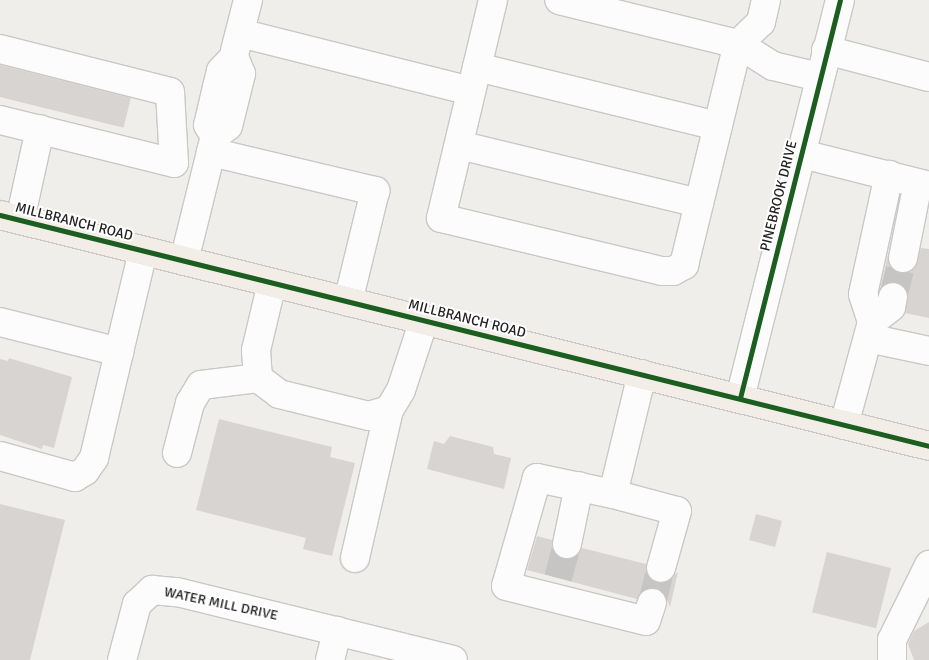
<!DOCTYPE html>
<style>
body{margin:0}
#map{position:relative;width:929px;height:660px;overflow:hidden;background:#f0eeeb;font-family:Signika,sans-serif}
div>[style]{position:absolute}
.building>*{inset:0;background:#d7d4d2;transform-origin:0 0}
.minor-tunnel>*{height:28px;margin-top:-14px;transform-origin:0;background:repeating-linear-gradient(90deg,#c7c5c3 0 28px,transparent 0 42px)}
.roads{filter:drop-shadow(1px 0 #c9c8c7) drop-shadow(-1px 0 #c9c8c7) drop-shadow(0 1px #c9c8c7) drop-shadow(0 -1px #c9c8c7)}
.minor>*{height:28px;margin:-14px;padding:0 14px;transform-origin:14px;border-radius:14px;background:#fdfcfc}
.major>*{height:28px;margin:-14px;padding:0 14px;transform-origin:14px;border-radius:14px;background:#f3ede7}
.cycleway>*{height:5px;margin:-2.5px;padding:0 2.5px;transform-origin:2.5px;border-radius:2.5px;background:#1b5e20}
span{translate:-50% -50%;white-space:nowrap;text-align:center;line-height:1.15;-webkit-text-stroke:4px #fff;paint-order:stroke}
.street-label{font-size:14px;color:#222}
</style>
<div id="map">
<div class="building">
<div style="left:0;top:65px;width:135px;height:31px;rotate:14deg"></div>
<div style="clip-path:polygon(921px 248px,929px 249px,929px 318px,905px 313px,908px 292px,903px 285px,888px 282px,880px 289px,888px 254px,892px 269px,908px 273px,915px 268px)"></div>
<div style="clip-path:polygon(9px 358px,72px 377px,54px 448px,43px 445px,42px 449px,0 435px,0 359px,8px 361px)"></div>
<div style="clip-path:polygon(219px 419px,332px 447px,330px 457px,355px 463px,332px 556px,303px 549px,306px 538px,196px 510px)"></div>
<div style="clip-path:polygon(450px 436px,493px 447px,494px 454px,511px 458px,504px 489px,427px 469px,434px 441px,444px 444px)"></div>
<div style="clip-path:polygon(0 504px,65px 520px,30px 660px,0 660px)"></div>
<div style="left:756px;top:514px;width:27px;height:27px;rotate:15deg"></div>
<div style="clip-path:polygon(537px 536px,552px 540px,552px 549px,563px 559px,572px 559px,582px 548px,646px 564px,650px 579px,657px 583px,665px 583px,678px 572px,670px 607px,664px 593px,656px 588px,642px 591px,637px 599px,527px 570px)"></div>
<div style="left:827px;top:552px;width:66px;height:62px;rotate:14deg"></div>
<div style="clip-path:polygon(929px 622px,929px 660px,914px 660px,908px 644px,914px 631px)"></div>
</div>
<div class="minor-tunnel">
<div style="left:893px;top:297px;width:40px;rotate:-75.6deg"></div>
<div style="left:558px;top:578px;width:35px;rotate:-75deg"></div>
<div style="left:652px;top:603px;width:36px;rotate:-76deg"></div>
</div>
<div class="roads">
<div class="minor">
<div style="left:493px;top:0;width:224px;rotate:103.4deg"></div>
<div style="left:441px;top:218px;width:227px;rotate:13.5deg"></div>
<div style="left:662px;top:271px;width:11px"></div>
<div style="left:673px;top:271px;width:13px;rotate:-29deg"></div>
<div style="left:684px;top:265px;width:228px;rotate:-76.3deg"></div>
<div style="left:738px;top:44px;width:184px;rotate:-166.2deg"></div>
<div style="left:766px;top:0;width:23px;rotate:103deg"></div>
<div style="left:761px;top:22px;width:32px;rotate:136deg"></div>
<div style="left:738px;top:44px;width:41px;rotate:32.2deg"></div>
<div style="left:773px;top:66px;width:47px;rotate:13.4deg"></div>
<div style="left:240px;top:33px;width:238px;rotate:14.1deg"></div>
<div style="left:0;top:49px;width:175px;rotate:14.2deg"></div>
<div style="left:170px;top:92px;width:71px;rotate:86.8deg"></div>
<div style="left:174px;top:163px;width:179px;rotate:-166.1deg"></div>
<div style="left:826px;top:50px;width:106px;rotate:14.7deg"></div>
<div style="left:235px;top:51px;width:53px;rotate:-75.7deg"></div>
<div style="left:477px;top:67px;width:248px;rotate:13.8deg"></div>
<div style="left:459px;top:145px;width:247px;rotate:13.6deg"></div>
<div style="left:211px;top:152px;width:16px;rotate:-76deg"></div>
<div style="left:215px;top:136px;width:16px;rotate:-38deg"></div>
<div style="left:228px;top:126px;width:54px;rotate:-76deg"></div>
<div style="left:241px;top:74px;width:18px;rotate:-112deg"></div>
<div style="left:234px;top:57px;width:19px;rotate:133deg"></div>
<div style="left:221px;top:71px;width:16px;rotate:104deg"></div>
<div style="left:217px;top:87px;width:39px;rotate:103deg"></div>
<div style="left:208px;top:125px;width:13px;rotate:58deg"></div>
<div style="left:802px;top:154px;width:131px;rotate:14.1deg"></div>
<div style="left:20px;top:220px;width:93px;rotate:-77.6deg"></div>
<div style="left:903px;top:258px;width:76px;rotate:-78.7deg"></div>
<div style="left:184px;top:261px;width:112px;rotate:-76.1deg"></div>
<div style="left:211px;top:152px;width:169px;rotate:13.4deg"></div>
<div style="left:375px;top:191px;width:114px;rotate:103.7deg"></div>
<div style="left:272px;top:283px;width:69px;rotate:103.4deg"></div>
<div style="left:256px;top:350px;width:28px;rotate:86deg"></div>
<div style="left:258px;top:378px;width:26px;rotate:37deg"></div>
<div style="left:279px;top:394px;width:93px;rotate:13.7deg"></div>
<div style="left:369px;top:416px;width:21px;rotate:-17deg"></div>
<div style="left:389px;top:410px;width:23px;rotate:-59deg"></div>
<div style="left:401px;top:390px;width:74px;rotate:-71.8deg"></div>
<div style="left:0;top:322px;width:123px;rotate:14.1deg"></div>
<div style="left:119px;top:352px;width:104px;rotate:-76.6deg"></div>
<div style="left:872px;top:322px;width:24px;rotate:-38deg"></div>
<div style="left:891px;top:307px;width:10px;rotate:-79deg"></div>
<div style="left:868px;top:338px;width:62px;rotate:12deg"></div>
<div style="left:642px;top:374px;width:123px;rotate:103.6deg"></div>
<div style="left:613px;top:494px;width:78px;rotate:-168.1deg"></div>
<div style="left:537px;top:478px;width:112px;rotate:106deg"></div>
<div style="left:506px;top:586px;width:144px;rotate:14deg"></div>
<div style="left:646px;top:621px;width:19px;rotate:-72deg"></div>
<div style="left:740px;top:398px;width:410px;rotate:-75.9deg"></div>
<div style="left:844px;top:425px;width:107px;rotate:-74.8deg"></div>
<div style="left:872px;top:322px;width:29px;rotate:-108deg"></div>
<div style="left:863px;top:294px;width:122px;rotate:-77.7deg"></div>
<div style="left:177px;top:453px;width:52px;rotate:-75.4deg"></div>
<div style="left:190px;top:403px;width:21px;rotate:-59deg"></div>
<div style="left:201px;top:385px;width:57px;rotate:-7deg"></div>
<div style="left:0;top:456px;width:78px;rotate:15.6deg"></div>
<div style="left:75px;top:477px;width:12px;rotate:-31deg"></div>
<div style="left:85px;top:471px;width:16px;rotate:-55deg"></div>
<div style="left:94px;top:458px;width:109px;rotate:-76.7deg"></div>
<div style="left:613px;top:494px;width:66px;rotate:14.9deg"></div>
<div style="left:677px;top:511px;width:59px;rotate:105.7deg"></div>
<div style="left:567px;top:544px;width:59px;rotate:-78.3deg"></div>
<div style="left:355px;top:558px;width:152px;rotate:-77.1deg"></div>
<div style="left:122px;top:660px;width:58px;rotate:-75deg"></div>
<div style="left:137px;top:604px;width:21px;rotate:-43deg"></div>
<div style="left:152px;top:590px;width:25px;rotate:5deg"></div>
<div style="left:177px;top:592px;width:284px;rotate:13.8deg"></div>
<div style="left:330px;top:660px;width:30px;rotate:-76deg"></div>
<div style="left:892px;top:660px;width:20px;rotate:-90deg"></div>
<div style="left:892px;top:640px;width:84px;rotate:-63.7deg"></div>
</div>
<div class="major">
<div style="left:0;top:215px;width:957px;rotate:13.96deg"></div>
</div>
</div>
<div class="cycleway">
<div style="left:0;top:215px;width:957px;rotate:13.96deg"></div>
<div style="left:740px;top:398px;width:410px;rotate:-75.9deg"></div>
</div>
<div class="street-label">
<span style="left:779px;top:196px;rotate:-76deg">PINEBROOK DRIVE</span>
<span style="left:74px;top:222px;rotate:14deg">MILLBRANCH ROAD</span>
<span style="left:467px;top:319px;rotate:14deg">MILLBRANCH ROAD</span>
<span style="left:221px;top:604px;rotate:12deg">WATER MILL DRIVE</span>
</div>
</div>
